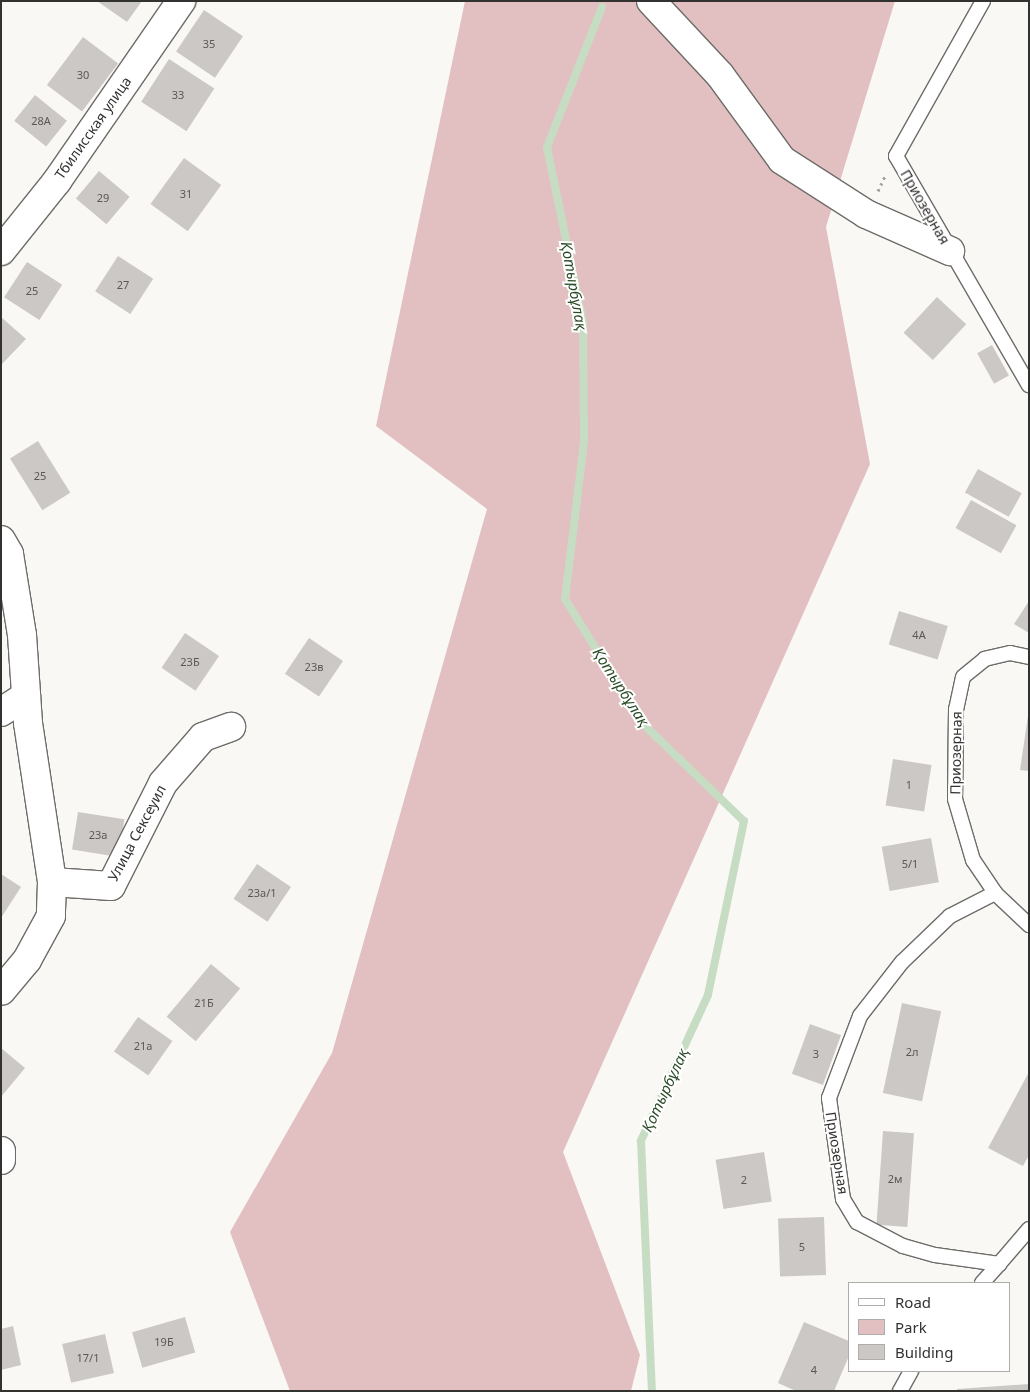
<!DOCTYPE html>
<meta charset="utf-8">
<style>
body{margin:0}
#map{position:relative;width:1030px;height:1392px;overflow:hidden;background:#faf8f5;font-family:"Noto Sans",sans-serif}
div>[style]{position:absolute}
.green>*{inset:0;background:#e2c0c1}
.stream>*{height:8px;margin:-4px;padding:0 4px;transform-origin:4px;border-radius:4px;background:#c6ddc3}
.building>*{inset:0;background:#ccc8c6;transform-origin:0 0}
.path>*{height:3px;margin-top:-1.5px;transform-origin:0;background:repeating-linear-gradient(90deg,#a5a4a2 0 2.5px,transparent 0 6.5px)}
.roads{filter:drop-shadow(1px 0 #6e6c69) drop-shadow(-1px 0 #6e6c69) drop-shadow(0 1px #6e6c69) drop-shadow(0 -1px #6e6c69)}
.lane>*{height:14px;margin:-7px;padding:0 7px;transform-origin:7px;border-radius:7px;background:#fff}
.street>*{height:28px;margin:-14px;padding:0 14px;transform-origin:14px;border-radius:14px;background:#fff}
span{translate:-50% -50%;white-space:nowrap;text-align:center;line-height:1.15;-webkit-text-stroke:4px #fff;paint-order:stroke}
.number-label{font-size:11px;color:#585856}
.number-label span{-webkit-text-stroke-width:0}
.street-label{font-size:14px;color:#323230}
.water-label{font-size:15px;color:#2a4b26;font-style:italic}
.frame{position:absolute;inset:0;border:2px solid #323230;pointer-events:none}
.legend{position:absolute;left:848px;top:1282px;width:162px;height:90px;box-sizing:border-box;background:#fff;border:1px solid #adadac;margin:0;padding:6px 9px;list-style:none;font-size:15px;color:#323230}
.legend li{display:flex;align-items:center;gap:10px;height:25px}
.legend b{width:25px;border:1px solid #adadac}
</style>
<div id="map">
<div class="green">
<div style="clip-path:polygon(465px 1px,895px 1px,826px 227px,870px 464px,563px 1152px,640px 1355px,631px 1391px,290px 1391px,230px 1232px,332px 1053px,487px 509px,376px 426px)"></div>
</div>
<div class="stream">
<div style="left:602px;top:7px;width:150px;rotate:111.4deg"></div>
<div style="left:547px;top:147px;width:179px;rotate:78.4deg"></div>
<div style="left:583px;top:322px;width:120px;rotate:89.5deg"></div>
<div style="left:584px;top:442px;width:158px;rotate:96.9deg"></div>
<div style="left:565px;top:599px;width:146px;rotate:58.2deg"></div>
<div style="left:642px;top:723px;width:141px;rotate:43.9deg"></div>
<div style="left:744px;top:821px;width:178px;rotate:101.7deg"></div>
<div style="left:708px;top:995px;width:161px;rotate:114.7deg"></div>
<div style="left:641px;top:1141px;width:250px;rotate:87.5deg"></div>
</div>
<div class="building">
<div style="clip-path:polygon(97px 1px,142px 1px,127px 22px)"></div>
<div style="left:204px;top:10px;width:47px;height:50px;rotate:34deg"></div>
<div style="left:83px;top:37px;width:44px;height:60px;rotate:37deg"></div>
<div style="left:169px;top:59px;width:54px;height:51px;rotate:33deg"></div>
<div style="left:35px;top:95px;width:41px;height:33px;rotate:39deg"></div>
<div style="left:184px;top:158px;width:46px;height:57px;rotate:36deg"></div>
<div style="left:99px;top:171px;width:40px;height:36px;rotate:40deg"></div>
<div style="left:118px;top:256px;width:42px;height:42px;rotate:33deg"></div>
<div style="left:27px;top:262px;width:42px;height:42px;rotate:33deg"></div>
<div style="left:937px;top:297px;width:40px;height:49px;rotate:43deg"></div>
<div style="clip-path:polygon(1px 317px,26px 339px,2px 364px,1px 363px)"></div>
<div style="left:992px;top:345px;width:35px;height:17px;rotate:61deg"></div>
<div style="left:38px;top:441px;width:61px;height:33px;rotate:58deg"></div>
<div style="left:978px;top:469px;width:50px;height:27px;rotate:29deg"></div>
<div style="left:971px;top:500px;width:52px;height:32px;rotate:29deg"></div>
<div style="clip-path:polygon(1029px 601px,1029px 633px,1014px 624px)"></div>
<div style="left:899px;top:611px;width:51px;height:35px;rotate:17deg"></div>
<div style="left:185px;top:633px;width:41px;height:42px;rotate:34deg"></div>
<div style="left:309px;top:638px;width:41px;height:43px;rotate:34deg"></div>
<div style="clip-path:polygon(1028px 716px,1029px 716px,1029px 771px,1020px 770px)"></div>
<div style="left:893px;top:759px;width:39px;height:47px;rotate:9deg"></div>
<div style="left:78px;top:812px;width:47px;height:38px;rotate:9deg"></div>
<div style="left:931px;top:838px;width:45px;height:50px;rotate:80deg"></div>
<div style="left:257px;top:864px;width:41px;height:42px;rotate:34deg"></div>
<div style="clip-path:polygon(1px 874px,21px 887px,1px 918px)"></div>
<div style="left:211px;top:964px;width:38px;height:69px;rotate:40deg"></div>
<div style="left:902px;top:1003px;width:40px;height:92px;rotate:12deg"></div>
<div style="left:138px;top:1017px;width:42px;height:42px;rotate:35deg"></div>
<div style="left:810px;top:1024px;width:33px;height:53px;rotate:20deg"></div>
<div style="clip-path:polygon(1px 1048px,25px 1068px,1px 1097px)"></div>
<div style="clip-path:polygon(1029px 1072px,1029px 1155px,1023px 1166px,988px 1148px)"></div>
<div style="left:883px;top:1131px;width:31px;height:94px;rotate:4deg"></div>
<div style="left:764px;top:1152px;width:50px;height:49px;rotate:81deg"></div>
<div style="left:824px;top:1217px;width:58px;height:46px;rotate:88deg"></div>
<div style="left:185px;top:1317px;width:37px;height:55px;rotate:74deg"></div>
<div style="clip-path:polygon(804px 1322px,849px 1341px,849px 1356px,834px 1391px,796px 1391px,778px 1383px)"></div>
<div style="clip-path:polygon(13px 1326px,21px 1365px,1px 1370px,1px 1329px)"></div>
<div style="left:105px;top:1334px;width:40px;height:44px;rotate:77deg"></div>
<div style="clip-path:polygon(1029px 1384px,1029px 1391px,957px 1391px,957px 1389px)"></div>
</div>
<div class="path">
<div style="left:878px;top:191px;width:17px;rotate:-65deg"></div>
</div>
<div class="roads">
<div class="lane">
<div style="left:983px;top:1px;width:178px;rotate:119.3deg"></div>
<div style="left:896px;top:156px;width:265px;rotate:59.9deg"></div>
<div style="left:1029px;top:657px;width:19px;rotate:-168deg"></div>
<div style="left:1010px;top:653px;width:26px;rotate:167deg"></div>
<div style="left:985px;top:659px;width:28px;rotate:141deg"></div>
<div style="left:963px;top:677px;width:33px;rotate:102deg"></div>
<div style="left:956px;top:709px;width:90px;rotate:90.6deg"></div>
<div style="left:955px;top:799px;width:64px;rotate:73.6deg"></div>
<div style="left:973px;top:860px;width:40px;rotate:56deg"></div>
<div style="left:995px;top:893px;width:47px;rotate:43.3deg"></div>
<div style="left:995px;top:893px;width:51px;rotate:152.9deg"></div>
<div style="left:950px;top:916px;width:66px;rotate:136.2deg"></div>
<div style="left:902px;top:962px;width:68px;rotate:127.9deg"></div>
<div style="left:860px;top:1016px;width:88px;rotate:110.7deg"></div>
<div style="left:829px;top:1098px;width:102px;rotate:82.1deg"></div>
<div style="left:843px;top:1199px;width:27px;rotate:59deg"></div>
<div style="left:857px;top:1222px;width:52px;rotate:27.6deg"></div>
<div style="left:903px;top:1246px;width:33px;rotate:16deg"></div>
<div style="left:935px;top:1255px;width:65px;rotate:8deg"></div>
<div style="left:999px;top:1264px;width:46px;rotate:-49.4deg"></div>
<div style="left:982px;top:1283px;width:25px;rotate:-48deg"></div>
<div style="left:900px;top:1391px;width:23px;rotate:-61deg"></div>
</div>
<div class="street">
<div style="left:651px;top:1px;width:101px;rotate:47deg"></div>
<div style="left:720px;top:75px;width:105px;rotate:53.9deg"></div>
<div style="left:782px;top:160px;width:100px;rotate:32.7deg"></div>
<div style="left:866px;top:214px;width:92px;rotate:23.8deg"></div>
<div style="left:1px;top:251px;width:90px;rotate:-51.3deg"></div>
<div style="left:57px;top:181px;width:219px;rotate:-55.4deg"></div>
<div style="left:1px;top:540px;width:16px;rotate:60deg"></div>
<div style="left:9px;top:554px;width:82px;rotate:80.9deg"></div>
<div style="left:22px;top:635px;width:88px;rotate:86.1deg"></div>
<div style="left:28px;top:723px;width:161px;rotate:81.4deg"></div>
<div style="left:52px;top:882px;width:34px;rotate:92deg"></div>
<div style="left:51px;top:916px;width:50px;rotate:118.6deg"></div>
<div style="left:27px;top:960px;width:40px;rotate:130deg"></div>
<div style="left:1px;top:712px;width:30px;rotate:-33deg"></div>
<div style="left:52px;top:882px;width:59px;rotate:3.9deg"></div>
<div style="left:111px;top:886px;width:115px;rotate:-63.2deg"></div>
<div style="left:163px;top:783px;width:61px;rotate:-49deg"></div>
<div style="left:203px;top:737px;width:30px;rotate:-20deg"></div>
<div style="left:1px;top:1151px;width:9px;rotate:90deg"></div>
</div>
</div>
<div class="number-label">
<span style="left:209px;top:44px">35</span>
<span style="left:83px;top:75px">30</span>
<span style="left:178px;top:95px">33</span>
<span style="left:41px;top:121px">28А</span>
<span style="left:186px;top:194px">31</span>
<span style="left:103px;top:198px">29</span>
<span style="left:123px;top:285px">27</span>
<span style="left:32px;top:291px">25</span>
<span style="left:40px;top:476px">25</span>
<span style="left:919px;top:635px">4А</span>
<span style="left:190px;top:662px">23Б</span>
<span style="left:314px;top:667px">23в</span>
<span style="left:909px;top:785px">1</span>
<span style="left:98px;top:835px">23а</span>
<span style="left:910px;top:864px">5/1</span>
<span style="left:262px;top:893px">23а/1</span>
<span style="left:204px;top:1003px">21Б</span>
<span style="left:143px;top:1046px">21а</span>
<span style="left:912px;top:1052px">2л</span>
<span style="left:816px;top:1054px">3</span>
<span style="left:895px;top:1179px">2м</span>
<span style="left:744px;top:1180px">2</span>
<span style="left:802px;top:1247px">5</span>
<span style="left:164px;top:1342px">19Б</span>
<span style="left:88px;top:1358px">17/1</span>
<span style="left:814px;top:1370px">4</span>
</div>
<div class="street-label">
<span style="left:93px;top:128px;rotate:-55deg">Тбилисская улица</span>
<span style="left:925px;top:207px;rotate:60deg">Приозерная</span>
<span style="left:956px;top:753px;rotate:-89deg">Приозерная</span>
<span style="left:137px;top:833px;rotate:-62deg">Улица Сексеуил</span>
<span style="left:837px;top:1153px;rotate:81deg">Приозерная</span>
</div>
<div class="water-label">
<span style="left:574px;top:286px;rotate:80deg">Қотырбұлақ</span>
<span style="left:621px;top:687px;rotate:57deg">Қотырбұлақ</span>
<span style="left:665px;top:1090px;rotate:-65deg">Қотырбұлақ</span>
</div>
<div class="frame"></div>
<ul class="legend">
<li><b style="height:6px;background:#fff"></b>Road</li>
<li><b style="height:14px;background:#e2c0c1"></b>Park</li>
<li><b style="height:14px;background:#ccc8c6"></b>Building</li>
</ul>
</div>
